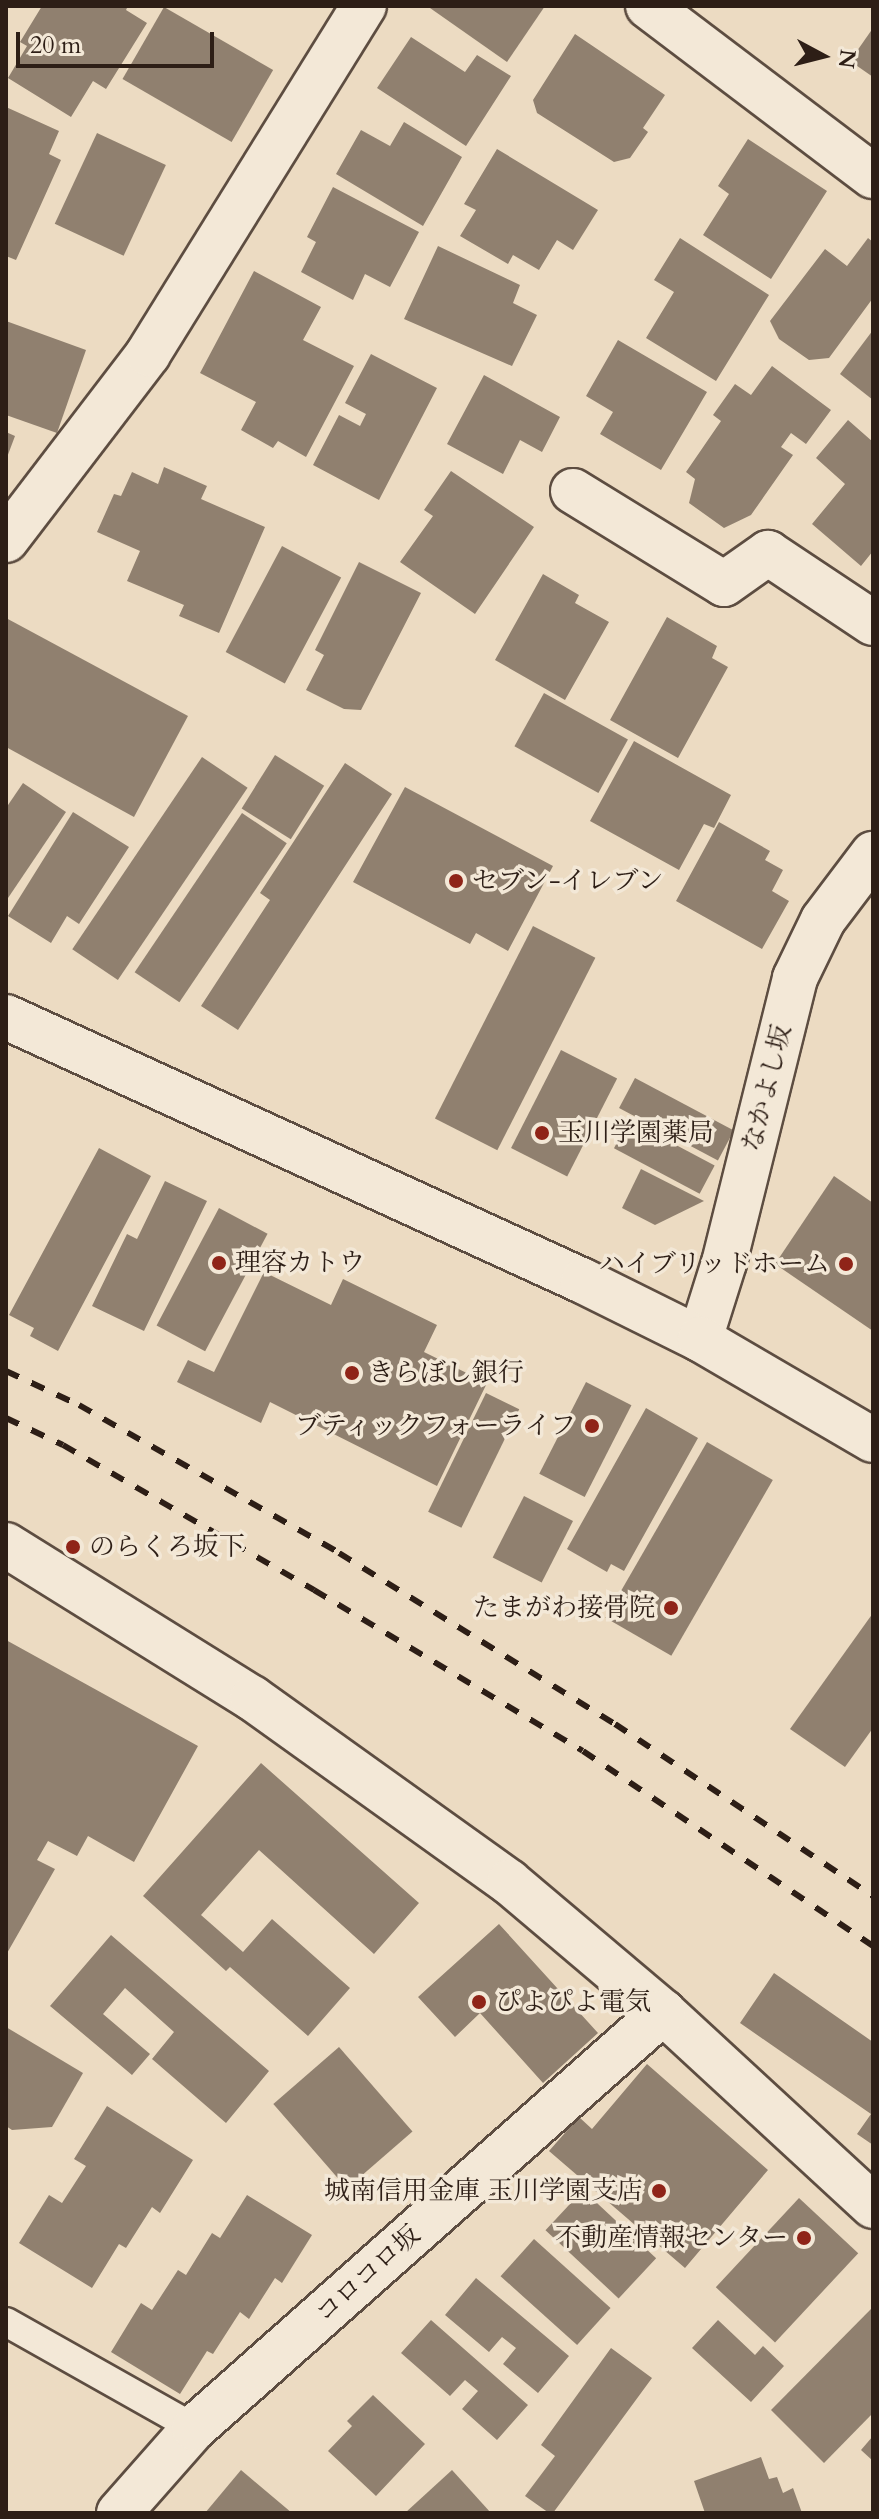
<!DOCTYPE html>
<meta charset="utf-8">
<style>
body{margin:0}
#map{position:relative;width:879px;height:2519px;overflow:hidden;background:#ecdbc2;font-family:Cardo,"Noto Serif JP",serif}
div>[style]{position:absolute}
.building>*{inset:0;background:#90806f;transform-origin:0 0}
.roads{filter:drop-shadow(2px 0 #5d4d41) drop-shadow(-2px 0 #5d4d41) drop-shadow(0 2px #5d4d41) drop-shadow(0 -2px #5d4d41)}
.service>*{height:28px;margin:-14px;padding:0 14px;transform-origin:14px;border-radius:14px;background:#f3e8d7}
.minor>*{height:44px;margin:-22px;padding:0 22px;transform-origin:22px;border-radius:22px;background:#f3e8d7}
.tertiary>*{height:44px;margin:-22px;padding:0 22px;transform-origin:22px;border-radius:22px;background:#f3e8d7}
.rail>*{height:6px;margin-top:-3px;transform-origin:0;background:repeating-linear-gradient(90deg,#2d1e16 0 14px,transparent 0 28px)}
.dots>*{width:22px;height:22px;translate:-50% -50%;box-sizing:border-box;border:4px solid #f3e8d7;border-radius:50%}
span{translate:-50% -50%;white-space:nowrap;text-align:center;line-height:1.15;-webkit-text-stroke:7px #f3e8d7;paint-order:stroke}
.poi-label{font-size:26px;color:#2d1e16}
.left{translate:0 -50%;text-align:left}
.right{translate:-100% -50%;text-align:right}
.street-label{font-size:26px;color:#2d1e16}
.frame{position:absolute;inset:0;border:8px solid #2d1e16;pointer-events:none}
.north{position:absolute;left:783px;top:16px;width:80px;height:80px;-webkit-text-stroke:6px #f3e8d7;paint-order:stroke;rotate:97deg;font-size:22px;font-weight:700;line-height:32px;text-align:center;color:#2d1e16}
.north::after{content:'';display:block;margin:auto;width:28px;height:36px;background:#2d1e16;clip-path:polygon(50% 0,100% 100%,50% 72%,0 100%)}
.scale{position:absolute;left:16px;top:32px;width:198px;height:36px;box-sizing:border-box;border:4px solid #2d1e16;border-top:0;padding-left:10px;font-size:24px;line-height:28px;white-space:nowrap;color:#2d1e16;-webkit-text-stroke:6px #f3e8d7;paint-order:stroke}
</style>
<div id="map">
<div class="building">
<div style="clip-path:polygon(42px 6px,128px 6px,126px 10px,147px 23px,106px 89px,93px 81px,71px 117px,8px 78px,27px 46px,20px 42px)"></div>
<div style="clip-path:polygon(432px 6px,545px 6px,507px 62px,430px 8px)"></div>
<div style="left:164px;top:7px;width:126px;height:83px;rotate:30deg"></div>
<div style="clip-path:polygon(873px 28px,873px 77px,850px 61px)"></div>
<div style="clip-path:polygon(575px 34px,665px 95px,643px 128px,648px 132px,630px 158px,614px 162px,537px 113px,533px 100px)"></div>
<div style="clip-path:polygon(411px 37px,465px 72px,477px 55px,511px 76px,466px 146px,377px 88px)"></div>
<div style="clip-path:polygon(6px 107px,59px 131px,49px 154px,61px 160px,16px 260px,6px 256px)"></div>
<div style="clip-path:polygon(404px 122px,462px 157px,423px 226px,336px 174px,361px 130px,390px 146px)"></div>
<div style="left:97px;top:133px;width:76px;height:100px;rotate:25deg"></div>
<div style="clip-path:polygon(748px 139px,827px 191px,771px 279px,703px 235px,729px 194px,718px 186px)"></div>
<div style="clip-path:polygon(497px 149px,598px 210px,573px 250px,557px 240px,539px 270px,513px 255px,508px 264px,460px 236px,476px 210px,464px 204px)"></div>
<div style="clip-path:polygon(333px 187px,419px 232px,390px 287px,365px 274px,353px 300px,301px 272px,316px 242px,307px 237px)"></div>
<div style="clip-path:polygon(680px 238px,769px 295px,716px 381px,646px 338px,674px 292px,654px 280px)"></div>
<div style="clip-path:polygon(868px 238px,873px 242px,873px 298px,829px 358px,809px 360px,779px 339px,770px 321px,825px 249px,847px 266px)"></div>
<div style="clip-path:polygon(438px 246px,520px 285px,513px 303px,537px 315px,512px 366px,404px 319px)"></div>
<div style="clip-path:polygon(254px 271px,321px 307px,303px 340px,354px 366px,306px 457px,278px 441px,273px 448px,241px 430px,256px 402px,200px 373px)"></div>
<div style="clip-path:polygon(6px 321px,86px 350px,57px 433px,6px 415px)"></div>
<div style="clip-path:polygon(873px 330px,873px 400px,840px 374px)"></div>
<div style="clip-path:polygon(618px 340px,707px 392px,661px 470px,600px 434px,613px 412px,586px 396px)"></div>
<div style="clip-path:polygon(371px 354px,437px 388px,379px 500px,313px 465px,339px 415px,360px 426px,366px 414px,345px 403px)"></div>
<div style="clip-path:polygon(772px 366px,831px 410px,806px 444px,791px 433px,781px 447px,793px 455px,751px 515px,724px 528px,689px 503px,695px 479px,686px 472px,721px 421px,713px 415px,735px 384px,751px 395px)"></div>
<div style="clip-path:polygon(484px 375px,560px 417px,542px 452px,520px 440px,503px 474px,447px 444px)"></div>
<div style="clip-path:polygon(848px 420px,873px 442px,873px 551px,861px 566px,812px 524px,845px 484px,816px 458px)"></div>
<div style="clip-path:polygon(6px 432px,15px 436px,6px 460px)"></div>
<div style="clip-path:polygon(164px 467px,207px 486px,201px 499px,265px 527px,219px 633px,179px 616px,184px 605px,127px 581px,140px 551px,97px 532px,114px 494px,121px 496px,132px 472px,158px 484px)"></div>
<div style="clip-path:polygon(451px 471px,534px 527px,475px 614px,400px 562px,433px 516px,424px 510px)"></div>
<div style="left:282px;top:546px;width:67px;height:120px;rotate:28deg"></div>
<div style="clip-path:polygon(359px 562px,421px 593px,361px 710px,344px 709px,306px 690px,324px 655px,315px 650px)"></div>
<div style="clip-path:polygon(543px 574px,579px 595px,575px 603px,609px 622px,565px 700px,495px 660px)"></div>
<div style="clip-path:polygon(667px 617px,717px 646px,712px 658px,728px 667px,678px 758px,610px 720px)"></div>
<div style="clip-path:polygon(6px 618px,188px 716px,134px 817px,6px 747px)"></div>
<div style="left:544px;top:693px;width:96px;height:61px;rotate:29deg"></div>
<div style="clip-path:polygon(634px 741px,731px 795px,714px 828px,704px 824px,679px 870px,590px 821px)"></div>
<div style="left:275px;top:755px;width:58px;height:63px;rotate:32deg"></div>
<div style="left:202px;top:757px;width:55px;height:232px;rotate:34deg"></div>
<div style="clip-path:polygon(345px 763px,392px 794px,238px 1030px,201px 1006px,270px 900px,260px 893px)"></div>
<div style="clip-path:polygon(23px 783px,66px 812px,6px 901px,6px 808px)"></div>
<div style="clip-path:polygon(405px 787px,553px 866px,508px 951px,476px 933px,470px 944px,353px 882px)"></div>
<div style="clip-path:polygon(73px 812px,129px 847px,79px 924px,67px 916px,51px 943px,8px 916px)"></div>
<div style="left:242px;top:813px;width:54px;height:192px;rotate:34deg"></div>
<div style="clip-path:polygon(719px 822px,770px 851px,765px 860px,783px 870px,772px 891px,789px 901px,762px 949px,676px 901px)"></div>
<div style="left:533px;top:926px;width:70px;height:216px;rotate:27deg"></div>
<div style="left:561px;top:1050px;width:63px;height:110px;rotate:27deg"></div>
<div style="left:635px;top:1078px;width:112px;height:34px;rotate:28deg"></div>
<div style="left:629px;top:1120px;width:97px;height:32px;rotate:28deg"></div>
<div style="clip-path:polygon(99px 1148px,151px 1176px,58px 1351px,30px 1336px,34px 1328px,9px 1315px)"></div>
<div style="clip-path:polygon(641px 1169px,704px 1201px,655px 1225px,622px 1208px)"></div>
<div style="clip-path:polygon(834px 1176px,873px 1203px,873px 1331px,775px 1264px)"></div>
<div style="clip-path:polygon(165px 1181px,207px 1201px,144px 1331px,92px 1306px,127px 1234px,137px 1239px)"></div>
<div style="left:219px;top:1208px;width:55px;height:133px;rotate:28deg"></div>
<div style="clip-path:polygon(264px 1272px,331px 1305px,343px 1279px,437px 1325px,424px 1352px,487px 1383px,437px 1486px,270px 1402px,261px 1423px,177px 1382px,188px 1360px,214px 1372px)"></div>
<div style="left:586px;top:1382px;width:51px;height:103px;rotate:27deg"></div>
<div style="left:486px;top:1393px;width:37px;height:132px;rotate:26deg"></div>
<div style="clip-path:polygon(646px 1408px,698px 1438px,624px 1571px,611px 1564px,607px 1572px,567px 1549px)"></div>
<div style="left:707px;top:1442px;width:76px;height:203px;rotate:30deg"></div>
<div style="left:524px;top:1496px;width:55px;height:69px;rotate:27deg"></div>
<div style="clip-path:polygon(873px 1613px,873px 1728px,845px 1767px,790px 1729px)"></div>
<div style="clip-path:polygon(6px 1640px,198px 1746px,134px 1862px,88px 1836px,77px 1856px,48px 1841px,37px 1860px,55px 1869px,6px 1955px)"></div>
<div style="clip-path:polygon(261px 1763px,419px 1903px,374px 1954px,259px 1850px,201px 1915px,243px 1952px,272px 1919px,350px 1988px,308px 2036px,230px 1967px,226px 1971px,143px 1896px)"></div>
<div style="clip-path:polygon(499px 1924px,598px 2033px,543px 2083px,480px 2013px,455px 2037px,418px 1997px)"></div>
<div style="clip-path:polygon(111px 1935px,269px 2071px,226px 2123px,152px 2059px,174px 2032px,125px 1988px,103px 2014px,150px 2054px,132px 2075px,50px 2006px)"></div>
<div style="clip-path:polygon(774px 1973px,873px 2042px,873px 2145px,857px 2134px,871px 2114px,740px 2023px)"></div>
<div style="clip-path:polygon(6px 2027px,83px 2073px,52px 2127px,12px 2130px,6px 2126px)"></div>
<div style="left:339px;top:2047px;width:112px;height:87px;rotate:49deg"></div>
<div style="clip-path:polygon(647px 2064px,768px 2170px,685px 2268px,549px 2151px,579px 2117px,592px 2129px)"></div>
<div style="clip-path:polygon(107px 2106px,193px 2160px,160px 2213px,152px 2207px,126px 2248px,119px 2244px,92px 2288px,19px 2243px,49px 2195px,62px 2203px,86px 2166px,74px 2159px)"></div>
<div style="left:583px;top:2190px;width:100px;height:55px;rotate:43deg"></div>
<div style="clip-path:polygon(247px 2195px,312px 2235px,282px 2283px,275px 2278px,249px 2319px,240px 2312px,213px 2354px,207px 2351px,180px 2394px,111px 2352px,141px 2303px,152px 2310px,178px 2270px,186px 2275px,212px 2233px,220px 2238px)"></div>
<div style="left:799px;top:2198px;width:81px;height:122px;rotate:43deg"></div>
<div style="left:534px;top:2239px;width:103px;height:50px;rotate:42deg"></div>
<div style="clip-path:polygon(476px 2278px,569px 2356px,538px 2393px,503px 2364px,516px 2348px,502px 2337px,489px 2352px,445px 2315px)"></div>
<div style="clip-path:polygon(873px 2307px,873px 2413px,824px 2463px,771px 2410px)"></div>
<div style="clip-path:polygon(431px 2320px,528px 2405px,497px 2440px,462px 2409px,478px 2391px,465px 2380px,450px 2396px,401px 2353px)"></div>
<div style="clip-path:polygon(718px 2320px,755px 2355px,763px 2346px,784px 2366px,751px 2402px,692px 2348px)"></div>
<div style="clip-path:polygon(611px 2348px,652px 2378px,553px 2513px,549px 2513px,525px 2496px,555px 2456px,541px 2445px)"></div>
<div style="clip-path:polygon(373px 2395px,425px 2444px,376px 2496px,328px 2451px,352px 2426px,347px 2421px)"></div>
<div style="clip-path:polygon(873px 2436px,873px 2461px,861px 2450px)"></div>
<div style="clip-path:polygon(761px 2457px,769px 2479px,777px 2477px,783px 2493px,793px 2488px,802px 2513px,705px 2513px,694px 2481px)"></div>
<div style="clip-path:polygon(241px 2470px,292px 2513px,205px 2513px)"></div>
<div style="clip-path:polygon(452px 2470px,491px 2513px,405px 2513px)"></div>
</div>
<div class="roads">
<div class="service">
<div style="left:6px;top:2322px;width:216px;rotate:29.4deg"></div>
</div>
<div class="minor">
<div style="left:648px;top:6px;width:282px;rotate:37.1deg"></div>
<div style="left:573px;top:491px;width:177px;rotate:31.6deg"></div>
<div style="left:724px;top:584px;width:54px;rotate:-35.2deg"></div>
<div style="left:768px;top:553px;width:126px;rotate:33.7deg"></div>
<div style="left:6px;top:540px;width:234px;rotate:-52.6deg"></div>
<div style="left:148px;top:354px;width:410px;rotate:-58.2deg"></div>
<div style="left:700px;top:1339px;width:80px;rotate:-72.5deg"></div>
<div style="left:724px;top:1263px;width:294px;rotate:-76deg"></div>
<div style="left:795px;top:978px;width:64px;rotate:-64.2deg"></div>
<div style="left:823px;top:920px;width:83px;rotate:-52.9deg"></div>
<div style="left:6px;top:1545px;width:290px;rotate:31.9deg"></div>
<div style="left:252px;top:1698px;width:316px;rotate:35.6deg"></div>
<div style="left:509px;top:1882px;width:202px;rotate:40.2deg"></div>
<div style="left:663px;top:2012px;width:286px;rotate:42.7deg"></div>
<div style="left:119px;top:2513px;width:113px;rotate:-48.6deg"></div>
<div style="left:194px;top:2428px;width:627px;rotate:-41.57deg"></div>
</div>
<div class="tertiary">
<div style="left:6px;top:1017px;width:635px;rotate:24.59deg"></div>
<div style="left:583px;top:1281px;width:131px;rotate:26.4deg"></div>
<div style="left:700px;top:1339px;width:200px;rotate:30.3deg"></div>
</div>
</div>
<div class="rail">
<div style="left:6px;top:1371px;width:81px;rotate:25deg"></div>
<div style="left:79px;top:1405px;width:299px;rotate:29.6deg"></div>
<div style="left:339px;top:1553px;width:325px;rotate:31.8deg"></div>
<div style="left:615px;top:1724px;width:310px;rotate:33.7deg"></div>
<div style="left:6px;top:1418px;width:63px;rotate:25.3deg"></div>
<div style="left:63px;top:1445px;width:290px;rotate:30deg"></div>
<div style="left:314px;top:1590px;width:313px;rotate:30.9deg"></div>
<div style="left:583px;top:1751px;width:349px;rotate:33.9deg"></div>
</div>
<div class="dots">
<div style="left:456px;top:881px;background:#8f2418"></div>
<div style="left:542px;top:1133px;background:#8f2418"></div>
<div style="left:219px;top:1263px;background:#8f2418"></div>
<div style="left:846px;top:1264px;background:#8f2418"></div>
<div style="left:352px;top:1373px;background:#8f2418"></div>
<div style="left:592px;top:1426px;background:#8f2418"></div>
<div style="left:73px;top:1547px;background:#8f2418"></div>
<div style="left:671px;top:1608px;background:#8f2418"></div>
<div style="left:479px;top:2002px;background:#8f2418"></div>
<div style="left:659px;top:2191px;background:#8f2418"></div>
<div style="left:804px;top:2238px;background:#8f2418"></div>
</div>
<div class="poi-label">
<span class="left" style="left:472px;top:881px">セブン-イレブン</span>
<span class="left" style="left:558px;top:1133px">玉川学園薬局</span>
<span class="left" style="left:235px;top:1263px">理容カトウ</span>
<span class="right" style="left:830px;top:1264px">ハイブリッドホーム</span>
<span class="left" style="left:368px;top:1373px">きらぼし銀行</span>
<span class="right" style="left:576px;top:1426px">ブティックフォーライフ</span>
<span class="left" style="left:89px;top:1547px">のらくろ坂下</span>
<span class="right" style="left:655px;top:1608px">たまがわ接骨院</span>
<span class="left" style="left:495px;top:2002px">ぴよぴよ電気</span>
<span class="right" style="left:643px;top:2191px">城南信用金庫 玉川学園支店</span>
<span class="right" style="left:788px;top:2238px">不動産情報センター</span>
</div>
<div class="street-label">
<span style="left:767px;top:1088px;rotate:-76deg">なかよし坂</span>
<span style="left:368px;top:2274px;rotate:-42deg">コロコロ坂</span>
</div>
<div class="frame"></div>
<div class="north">N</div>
<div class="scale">20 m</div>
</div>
